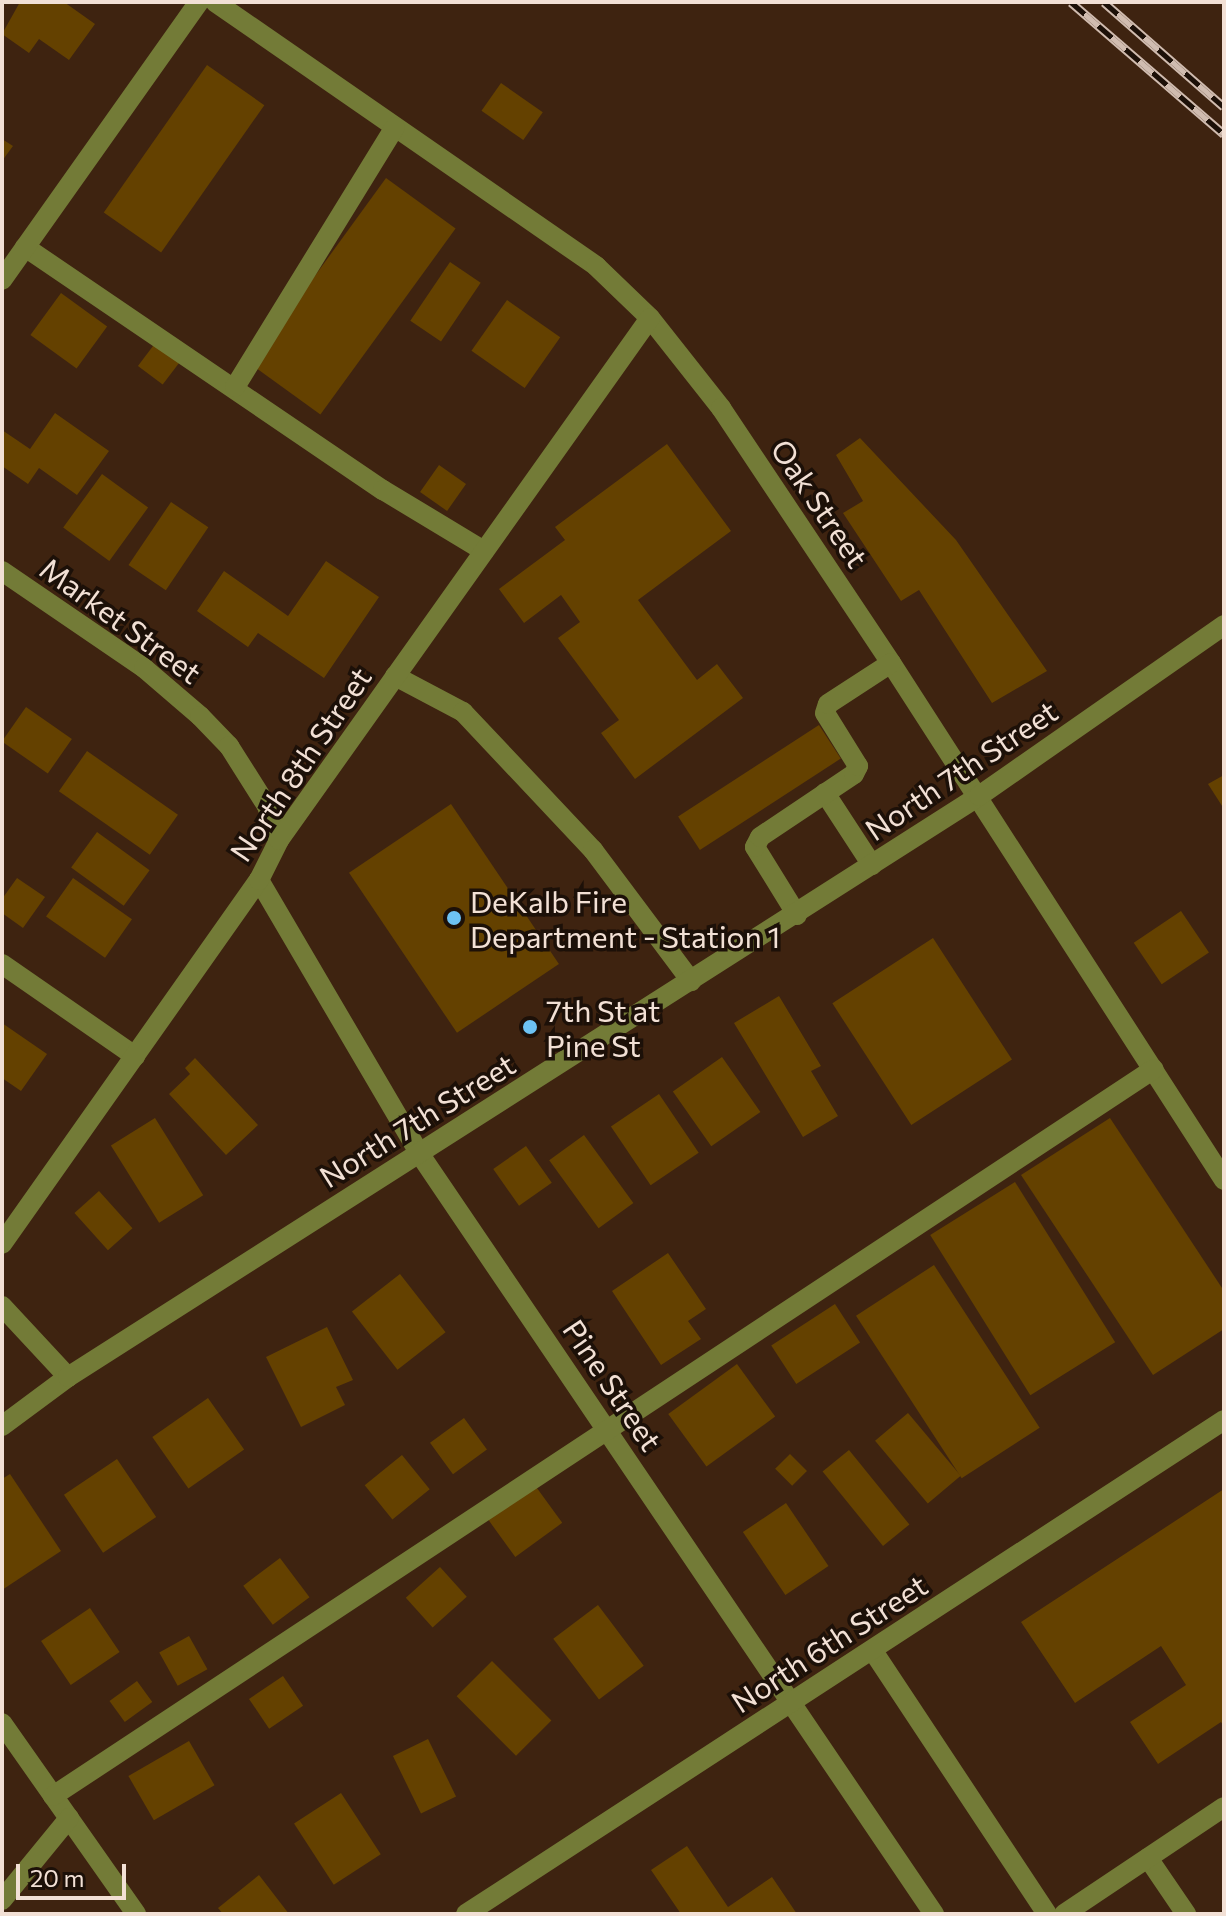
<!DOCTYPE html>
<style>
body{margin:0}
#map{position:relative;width:1226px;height:1916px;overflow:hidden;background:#3e2310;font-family:Commissioner,sans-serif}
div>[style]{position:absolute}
.building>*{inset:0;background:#644100;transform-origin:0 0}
.minor>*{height:20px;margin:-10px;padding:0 10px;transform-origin:10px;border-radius:10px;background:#737b37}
.rail>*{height:9px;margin-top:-4.5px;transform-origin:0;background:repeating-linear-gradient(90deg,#1c1008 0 18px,#d0bcb0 0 36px);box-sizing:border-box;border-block:2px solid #d0bcb0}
.dots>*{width:22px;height:22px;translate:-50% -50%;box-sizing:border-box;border:4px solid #1c1008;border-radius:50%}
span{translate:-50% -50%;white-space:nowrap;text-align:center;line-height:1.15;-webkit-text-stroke:7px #1c1008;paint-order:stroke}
.street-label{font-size:30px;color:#f2e0d5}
.poi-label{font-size:30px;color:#f2e0d5}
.left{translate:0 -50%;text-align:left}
.frame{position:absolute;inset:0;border:4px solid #f2e0d5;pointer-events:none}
.scale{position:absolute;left:16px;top:1864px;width:110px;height:36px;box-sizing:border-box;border:4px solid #f2e0d5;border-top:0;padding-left:10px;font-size:24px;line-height:28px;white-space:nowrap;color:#f2e0d5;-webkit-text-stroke:6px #1c1008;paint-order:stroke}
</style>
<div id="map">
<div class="building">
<div style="clip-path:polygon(20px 2px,64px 2px,95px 24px,69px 60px,39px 39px,29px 53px,2px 34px)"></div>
<div style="left:207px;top:65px;width:70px;height:180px;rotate:35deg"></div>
<div style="left:501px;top:83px;width:51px;height:34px;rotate:35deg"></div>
<div style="clip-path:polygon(2px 139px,13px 146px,2px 161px)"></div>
<div style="left:386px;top:178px;width:86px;height:230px;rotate:36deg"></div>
<div style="left:450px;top:262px;width:37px;height:71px;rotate:34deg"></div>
<div style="left:61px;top:293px;width:57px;height:52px;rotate:36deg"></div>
<div style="left:507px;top:300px;width:65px;height:62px;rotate:35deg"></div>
<div style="left:156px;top:342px;width:31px;height:30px;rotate:37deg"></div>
<div style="clip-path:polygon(55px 413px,109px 451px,77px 495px,39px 468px,28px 484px,2px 466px,2px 430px,30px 449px)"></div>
<div style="clip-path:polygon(860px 438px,956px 540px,1047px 671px,992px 703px,919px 590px,901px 601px,843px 513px,863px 501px,836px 455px)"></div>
<div style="clip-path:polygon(667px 444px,731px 531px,638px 600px,697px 680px,717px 664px,743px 698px,635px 779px,601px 733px,619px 720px,558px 638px,580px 622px,561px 595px,524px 623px,499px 589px,565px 540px,555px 527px)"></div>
<div style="left:439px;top:465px;width:33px;height:33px;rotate:35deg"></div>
<div style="left:102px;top:474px;width:57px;height:66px;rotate:36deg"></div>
<div style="left:171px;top:502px;width:45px;height:76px;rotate:34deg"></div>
<div style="clip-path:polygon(326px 561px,379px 597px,324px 678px,258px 633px,248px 647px,197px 611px,224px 571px,288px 616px)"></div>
<div style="left:26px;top:707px;width:56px;height:42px;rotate:35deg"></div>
<div style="left:819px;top:725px;width:40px;height:168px;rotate:57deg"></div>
<div style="left:87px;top:751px;width:111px;height:49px;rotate:35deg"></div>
<div style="clip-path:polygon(1224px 775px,1224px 809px,1208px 784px)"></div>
<div style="left:451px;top:804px;width:193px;height:123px;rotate:56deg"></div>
<div style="left:97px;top:832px;width:65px;height:44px;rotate:36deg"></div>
<div style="clip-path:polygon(17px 878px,45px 897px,23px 928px,2px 913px,2px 899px)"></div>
<div style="left:73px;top:878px;width:72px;height:47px;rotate:35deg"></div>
<div style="left:1181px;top:911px;width:50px;height:57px;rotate:56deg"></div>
<div style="left:933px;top:938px;width:145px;height:120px;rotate:57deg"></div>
<div style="clip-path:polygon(779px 996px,821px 1066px,811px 1071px,838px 1116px,803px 1137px,734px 1023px)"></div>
<div style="clip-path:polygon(2px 1023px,47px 1054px,21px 1091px,2px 1078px)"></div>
<div style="left:722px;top:1057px;width:67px;height:60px;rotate:55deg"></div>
<div style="clip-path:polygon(195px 1058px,258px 1125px,226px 1155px,169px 1094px,190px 1074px,185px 1068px)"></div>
<div style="left:659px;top:1094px;width:71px;height:58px;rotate:56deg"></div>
<div style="left:155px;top:1118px;width:91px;height:52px;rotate:58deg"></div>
<div style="clip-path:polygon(1110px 1118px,1224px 1291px,1224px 1329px,1153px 1375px,1021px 1175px)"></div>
<div style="left:584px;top:1135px;width:84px;height:43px;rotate:54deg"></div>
<div style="left:526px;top:1146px;width:45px;height:40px;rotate:55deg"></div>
<div style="left:1015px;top:1182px;width:189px;height:100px;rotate:58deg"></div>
<div style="left:99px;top:1191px;width:50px;height:33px;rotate:48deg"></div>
<div style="clip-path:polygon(668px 1253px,706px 1309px,688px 1321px,701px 1339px,661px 1365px,612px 1291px)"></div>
<div style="left:934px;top:1265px;width:194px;height:93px;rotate:57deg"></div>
<div style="left:400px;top:1274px;width:74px;height:61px;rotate:52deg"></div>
<div style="left:835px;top:1304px;width:46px;height:76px;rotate:57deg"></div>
<div style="clip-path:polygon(327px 1327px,353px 1380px,336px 1387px,345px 1405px,301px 1427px,266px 1357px)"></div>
<div style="left:737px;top:1364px;width:65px;height:85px;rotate:54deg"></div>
<div style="left:208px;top:1398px;width:63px;height:68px;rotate:55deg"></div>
<div style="left:908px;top:1413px;width:82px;height:43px;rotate:50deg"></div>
<div style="left:464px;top:1418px;width:39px;height:42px;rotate:54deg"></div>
<div style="left:849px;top:1450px;width:96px;height:34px;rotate:51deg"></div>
<div style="left:790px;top:1454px;width:24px;height:21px;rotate:45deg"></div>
<div style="left:402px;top:1455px;width:44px;height:48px;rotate:51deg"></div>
<div style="left:117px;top:1459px;width:70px;height:64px;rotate:56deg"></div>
<div style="clip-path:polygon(10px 1474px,61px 1551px,2px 1590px,2px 1479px)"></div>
<div style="left:534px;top:1484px;width:48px;height:58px;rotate:54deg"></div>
<div style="clip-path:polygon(1224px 1489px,1224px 1727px,1221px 1722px,1158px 1764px,1130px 1722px,1186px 1685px,1161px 1646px,1075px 1703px,1021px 1622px)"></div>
<div style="left:786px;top:1503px;width:76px;height:52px;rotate:56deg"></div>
<div style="left:280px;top:1558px;width:49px;height:46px;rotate:53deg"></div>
<div style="left:440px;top:1567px;width:40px;height:46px;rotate:48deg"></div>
<div style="left:598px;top:1605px;width:76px;height:56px;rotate:53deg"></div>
<div style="left:90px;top:1608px;width:53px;height:59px;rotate:56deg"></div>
<div style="left:189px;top:1636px;width:38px;height:34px;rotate:61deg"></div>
<div style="left:492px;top:1661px;width:84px;height:50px;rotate:45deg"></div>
<div style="left:283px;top:1676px;width:36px;height:41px;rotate:56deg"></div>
<div style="left:137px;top:1681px;width:26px;height:34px;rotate:54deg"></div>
<div style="left:428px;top:1739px;width:64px;height:39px;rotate:64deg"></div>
<div style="left:189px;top:1741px;width:51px;height:70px;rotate:60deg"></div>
<div style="left:341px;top:1793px;width:73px;height:56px;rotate:57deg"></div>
<div style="clip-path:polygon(687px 1846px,728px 1907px,772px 1877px,797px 1914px,681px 1914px,651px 1870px)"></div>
<div style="clip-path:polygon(259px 1875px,289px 1914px,223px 1914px,218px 1908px)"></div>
</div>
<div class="minor">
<div style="left:215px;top:2px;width:464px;rotate:34.7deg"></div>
<div style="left:596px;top:266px;width:75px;rotate:43.9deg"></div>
<div style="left:650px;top:318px;width:115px;rotate:51.7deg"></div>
<div style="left:721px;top:408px;width:306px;rotate:56.3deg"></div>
<div style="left:891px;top:663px;width:615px;rotate:57.21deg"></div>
<div style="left:25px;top:247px;width:433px;rotate:34.2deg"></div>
<div style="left:383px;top:490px;width:118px;rotate:31.1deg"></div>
<div style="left:2px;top:280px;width:341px;rotate:-54.7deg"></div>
<div style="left:235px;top:387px;width:305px;rotate:-58.4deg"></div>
<div style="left:2px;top:571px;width:172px;rotate:34.3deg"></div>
<div style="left:144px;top:668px;width:74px;rotate:40.6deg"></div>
<div style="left:200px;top:716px;width:42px;rotate:46deg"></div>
<div style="left:229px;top:746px;width:71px;rotate:57.7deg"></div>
<div style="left:267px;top:806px;width:36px;rotate:71deg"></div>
<div style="left:395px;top:676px;width:77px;rotate:27.9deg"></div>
<div style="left:463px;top:712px;width:190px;rotate:46.7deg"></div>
<div style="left:593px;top:850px;width:164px;rotate:53.2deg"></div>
<div style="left:825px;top:793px;width:86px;rotate:56.9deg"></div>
<div style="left:259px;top:880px;width:316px;rotate:59.6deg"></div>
<div style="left:419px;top:1153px;width:919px;rotate:55.91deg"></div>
<div style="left:797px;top:915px;width:80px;rotate:-121.7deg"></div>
<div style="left:755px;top:847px;width:11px;rotate:-63deg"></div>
<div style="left:760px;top:837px;width:113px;rotate:-33.8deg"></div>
<div style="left:854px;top:774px;width:9px;rotate:-63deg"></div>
<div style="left:858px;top:766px;width:62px;rotate:-121.9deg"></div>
<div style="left:825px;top:713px;width:9px;rotate:-72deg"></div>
<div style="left:828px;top:704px;width:75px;rotate:-33.1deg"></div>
<div style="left:2px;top:964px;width:162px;rotate:34.7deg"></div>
<div style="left:2px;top:1244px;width:446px;rotate:-54.8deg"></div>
<div style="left:259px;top:880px;width:45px;rotate:-63.4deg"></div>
<div style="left:279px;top:840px;width:640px;rotate:-54.6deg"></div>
<div style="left:2px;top:1306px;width:97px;rotate:47.1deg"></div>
<div style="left:2px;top:1426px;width:82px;rotate:-36.6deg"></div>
<div style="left:68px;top:1377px;width:1081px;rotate:-32.53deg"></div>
<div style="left:979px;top:796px;width:299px;rotate:-34.9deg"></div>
<div style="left:873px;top:1651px;width:315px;rotate:56.5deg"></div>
<div style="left:2px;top:1723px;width:233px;rotate:54.9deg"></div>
<div style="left:53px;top:1796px;width:1319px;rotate:-33.44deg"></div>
<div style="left:1148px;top:1858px;width:68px;rotate:55.8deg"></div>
<div style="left:2px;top:1900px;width:106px;rotate:-50.7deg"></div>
<div style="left:466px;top:1914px;width:905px;rotate:-33.09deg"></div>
<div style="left:1064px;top:1914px;width:192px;rotate:-33.8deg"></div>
</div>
<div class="rail">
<div style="left:1071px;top:2px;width:202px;rotate:40.8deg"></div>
<div style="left:1104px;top:2px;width:159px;rotate:41.2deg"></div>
</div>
<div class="dots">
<div style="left:454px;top:918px;background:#6dc2f3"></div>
<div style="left:530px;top:1027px;background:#6dc2f3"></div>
</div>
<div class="street-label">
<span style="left:820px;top:503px;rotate:56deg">Oak Street</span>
<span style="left:121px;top:620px;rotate:36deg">Market Street</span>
<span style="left:300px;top:764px;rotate:-56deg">North 8th Street</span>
<span style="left:961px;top:770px;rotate:-34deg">North 7th Street</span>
<span style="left:417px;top:1120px;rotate:-32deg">North 7th Street</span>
<span style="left:613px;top:1385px;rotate:56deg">Pine Street</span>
<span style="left:829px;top:1643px;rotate:-33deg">North 6th Street</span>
</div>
<div class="poi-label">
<span class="left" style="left:470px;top:918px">DeKalb Fire<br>Department - Station 1</span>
<span class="left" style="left:546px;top:1027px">7th St at<br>Pine St</span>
</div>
<div class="frame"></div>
<div class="scale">20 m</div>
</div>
